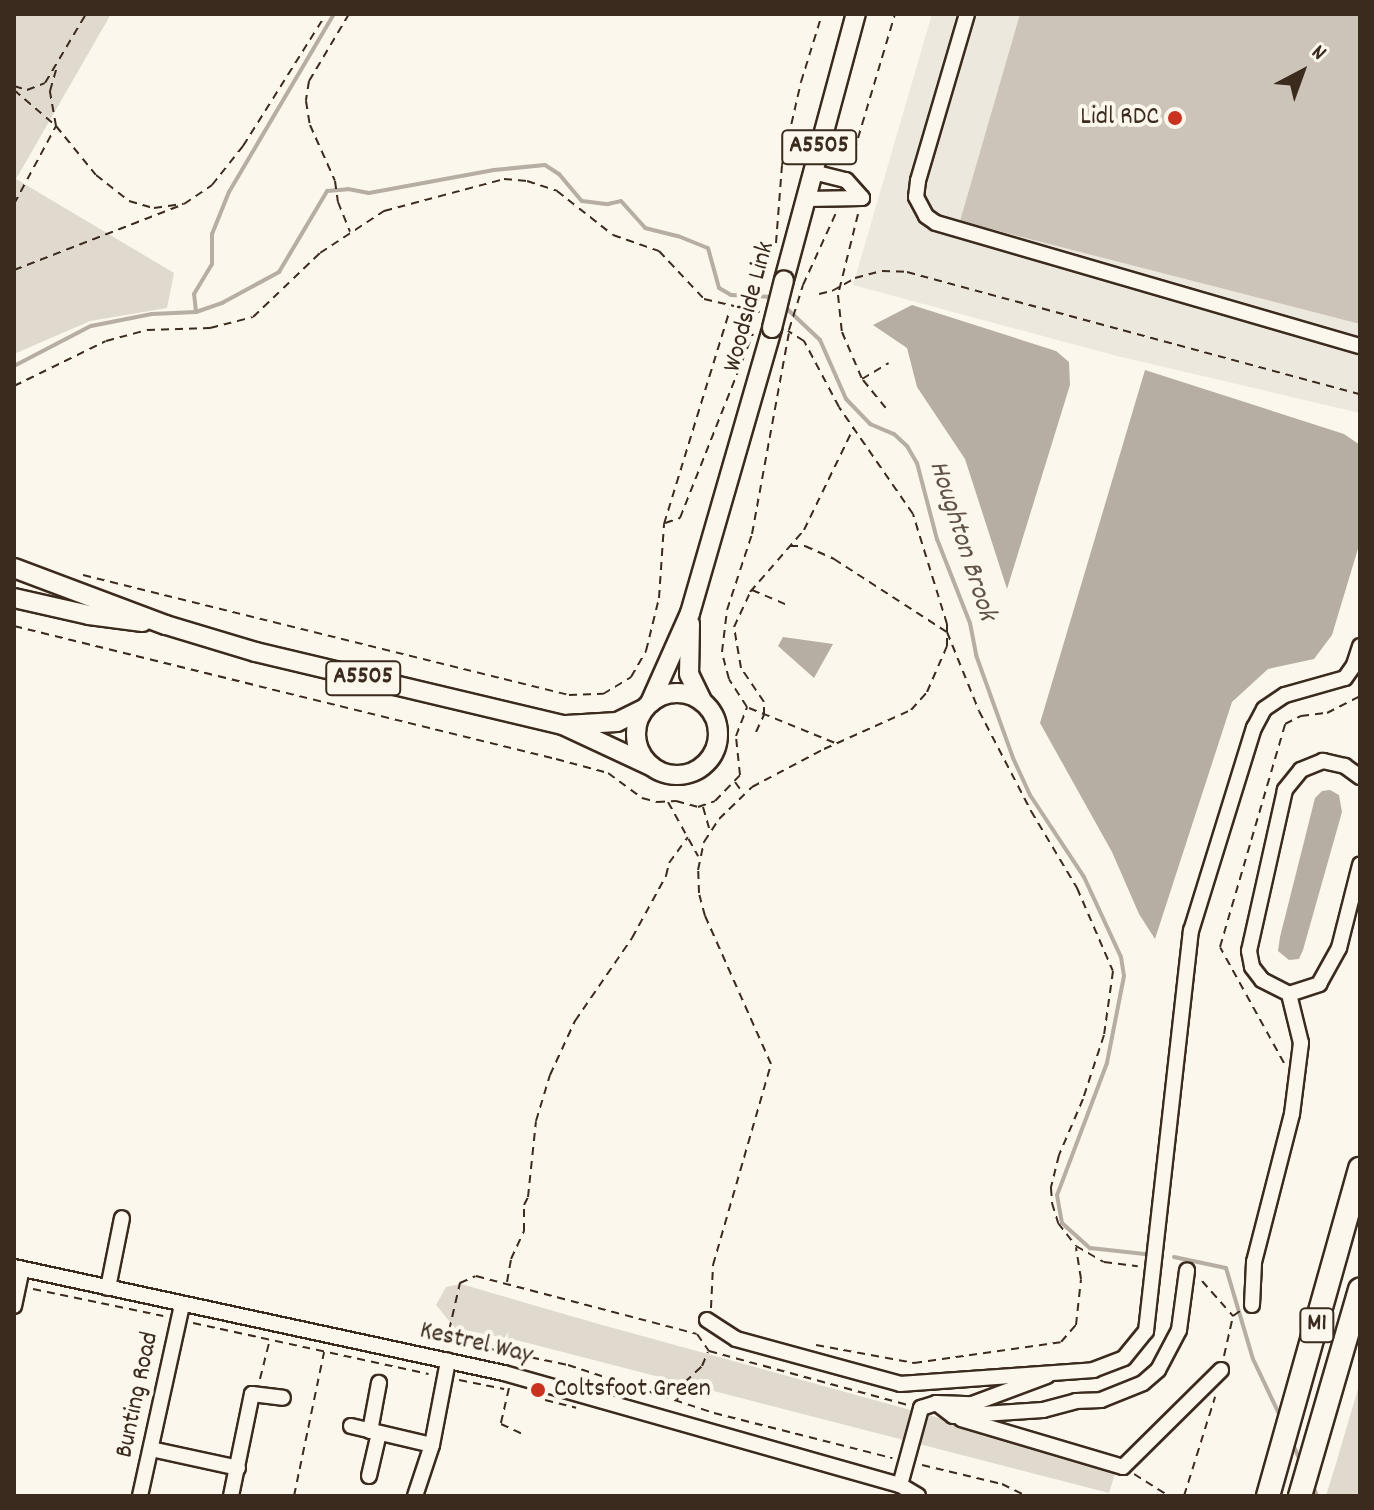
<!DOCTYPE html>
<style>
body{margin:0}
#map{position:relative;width:1374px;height:1510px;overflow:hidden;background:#fbf7ec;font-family:Dekko,sans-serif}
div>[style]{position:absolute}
.built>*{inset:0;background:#ede8dd}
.green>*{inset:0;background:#dfd9ce}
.water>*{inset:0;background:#b6aea2}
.stream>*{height:4px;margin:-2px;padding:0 2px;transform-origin:2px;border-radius:2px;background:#b6aea2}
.building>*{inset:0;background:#ccc4b9}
.path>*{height:2px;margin-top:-1px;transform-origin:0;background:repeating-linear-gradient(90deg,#3b2a1e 0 8px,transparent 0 14px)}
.roads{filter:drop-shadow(2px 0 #3b2a1e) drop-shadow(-2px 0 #3b2a1e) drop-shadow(0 2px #3b2a1e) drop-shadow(0 -2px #3b2a1e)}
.minor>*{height:14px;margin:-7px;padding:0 7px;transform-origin:7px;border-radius:7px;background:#fbf7ec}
.major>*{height:18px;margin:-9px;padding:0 9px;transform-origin:9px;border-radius:9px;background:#fbf7ec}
.major>.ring{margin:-9px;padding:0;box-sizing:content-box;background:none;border:18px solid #fbf7ec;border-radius:50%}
.highway>*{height:22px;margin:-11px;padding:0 11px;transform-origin:11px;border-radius:11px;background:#fbf7ec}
.path-bridge>*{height:2px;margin-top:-1px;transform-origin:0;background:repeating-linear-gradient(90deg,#3b2a1e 0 8px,transparent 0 14px)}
.bridges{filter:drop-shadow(2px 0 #3b2a1e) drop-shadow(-2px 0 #3b2a1e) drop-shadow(0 2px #3b2a1e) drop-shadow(0 -2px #3b2a1e)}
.major-bridge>*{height:18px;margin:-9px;padding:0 9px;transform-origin:9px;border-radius:9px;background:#fbf7ec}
.dots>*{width:22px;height:22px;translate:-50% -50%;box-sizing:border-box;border:4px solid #fbf7ec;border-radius:50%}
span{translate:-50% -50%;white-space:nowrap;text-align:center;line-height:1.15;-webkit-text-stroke:8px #fbf7ec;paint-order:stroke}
.shield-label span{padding:2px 6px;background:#fbf7ec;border:2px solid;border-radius:6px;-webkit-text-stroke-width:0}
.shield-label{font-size:24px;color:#3b2a1e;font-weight:700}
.poi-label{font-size:26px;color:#3b2a1e}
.right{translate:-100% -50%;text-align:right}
.left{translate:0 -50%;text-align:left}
.street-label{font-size:26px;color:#3b2a1e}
.water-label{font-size:28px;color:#605246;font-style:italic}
.frame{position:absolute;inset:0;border:16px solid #3b2a1e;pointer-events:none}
.north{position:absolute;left:1262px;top:32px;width:80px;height:80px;-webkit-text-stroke:6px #fbf7ec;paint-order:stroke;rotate:41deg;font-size:22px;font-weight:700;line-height:32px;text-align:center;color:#3b2a1e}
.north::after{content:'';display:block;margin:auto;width:28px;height:36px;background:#3b2a1e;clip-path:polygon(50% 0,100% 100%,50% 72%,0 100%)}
</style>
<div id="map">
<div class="built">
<div style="clip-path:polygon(932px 14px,1360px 14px,1360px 413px,1117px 356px,853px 285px)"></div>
</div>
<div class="green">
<div style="clip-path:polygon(14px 14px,111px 14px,16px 179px,174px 273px,167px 308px,90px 321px,14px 354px)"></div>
<div style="clip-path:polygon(461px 1284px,595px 1323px,1117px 1467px,1109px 1493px,520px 1341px,455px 1328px,436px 1305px,446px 1287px)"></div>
<div style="clip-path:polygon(1360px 1382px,1360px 1496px,1326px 1496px,1335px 1467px)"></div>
</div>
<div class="water">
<div style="clip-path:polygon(912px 305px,1056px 351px,1069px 362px,1070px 385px,1007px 589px,965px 459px,917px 387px,907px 348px,873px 325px)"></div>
<div style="clip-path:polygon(1145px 370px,1344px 434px,1360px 445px,1360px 542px,1332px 635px,1314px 659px,1268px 669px,1232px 702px,1155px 939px,1139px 914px,1112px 852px,1040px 723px)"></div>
<div style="clip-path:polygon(783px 637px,833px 644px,814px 678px,778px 646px)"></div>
<div style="clip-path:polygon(1330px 790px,1339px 795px,1342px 812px,1303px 950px,1299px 959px,1289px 960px,1278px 951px,1280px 937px,1315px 798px,1322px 791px)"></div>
</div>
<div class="stream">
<div style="left:783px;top:305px;width:51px;rotate:43.4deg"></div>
<div style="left:820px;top:340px;width:64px;rotate:66.2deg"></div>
<div style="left:846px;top:399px;width:35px;rotate:46deg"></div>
<div style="left:870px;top:424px;width:26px;rotate:23deg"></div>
<div style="left:894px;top:434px;width:18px;rotate:43deg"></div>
<div style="left:907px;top:446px;width:20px;rotate:60deg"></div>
<div style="left:917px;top:463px;width:79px;rotate:75.3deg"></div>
<div style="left:937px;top:539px;width:90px;rotate:68.6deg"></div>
<div style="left:970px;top:623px;width:33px;rotate:79deg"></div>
<div style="left:976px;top:655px;width:109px;rotate:70.2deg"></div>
<div style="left:1013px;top:758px;width:41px;rotate:65.3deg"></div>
<div style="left:1030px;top:795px;width:98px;rotate:56.6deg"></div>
<div style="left:1084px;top:877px;width:88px;rotate:65.2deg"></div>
<div style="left:1121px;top:957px;width:19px;rotate:81deg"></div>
<div style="left:1124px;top:976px;width:89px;rotate:101.1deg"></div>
<div style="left:1107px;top:1063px;width:141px;rotate:110.7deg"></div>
<div style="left:1057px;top:1195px;width:28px;rotate:80deg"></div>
<div style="left:1062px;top:1223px;width:38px;rotate:42deg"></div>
<div style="left:1090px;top:1248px;width:55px;rotate:6.2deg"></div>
<div style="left:196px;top:312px;width:18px;rotate:-96deg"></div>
<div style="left:194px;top:294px;width:35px;rotate:-59deg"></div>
<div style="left:212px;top:264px;width:30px;rotate:-90deg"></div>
<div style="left:212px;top:234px;width:45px;rotate:-68deg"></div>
<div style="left:229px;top:192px;width:207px;rotate:-59.5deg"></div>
<div style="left:14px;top:366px;width:87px;rotate:-27.5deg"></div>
<div style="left:91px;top:326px;width:62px;rotate:-11.1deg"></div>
<div style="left:152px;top:314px;width:44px;rotate:-2.6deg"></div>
<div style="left:196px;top:312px;width:28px;rotate:-19deg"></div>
<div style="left:222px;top:303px;width:65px;rotate:-28.5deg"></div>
<div style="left:279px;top:272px;width:94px;rotate:-59.3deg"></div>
<div style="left:327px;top:191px;width:21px;rotate:-5deg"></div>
<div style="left:348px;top:189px;width:21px;rotate:11deg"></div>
<div style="left:369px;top:193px;width:127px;rotate:-10.4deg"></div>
<div style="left:494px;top:170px;width:51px;rotate:-5.6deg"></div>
<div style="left:545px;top:165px;width:17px;rotate:33deg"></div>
<div style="left:559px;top:174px;width:35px;rotate:50deg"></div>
<div style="left:582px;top:201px;width:26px;rotate:7deg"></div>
<div style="left:608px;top:204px;width:13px;rotate:-13deg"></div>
<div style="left:621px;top:201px;width:36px;rotate:48deg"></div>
<div style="left:645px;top:228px;width:34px;rotate:14deg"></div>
<div style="left:678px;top:236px;width:32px;rotate:22deg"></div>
<div style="left:708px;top:248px;width:41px;rotate:74.6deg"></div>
<div style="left:719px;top:288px;width:14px;rotate:30deg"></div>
<div style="left:731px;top:295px;width:43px;rotate:2.7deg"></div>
<div style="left:1174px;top:1257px;width:53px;rotate:11.9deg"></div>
<div style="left:1226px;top:1268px;width:95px;rotate:73.5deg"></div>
<div style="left:1253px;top:1359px;width:65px;rotate:64.6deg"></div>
<div style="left:1291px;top:1440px;width:24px;rotate:66deg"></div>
<div style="left:1312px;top:1484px;width:13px;rotate:67deg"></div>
</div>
<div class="building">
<div style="clip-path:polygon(1020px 14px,1360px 14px,1360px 324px,960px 221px)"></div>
</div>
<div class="path">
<div style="left:349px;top:14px;width:78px;rotate:120.8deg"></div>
<div style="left:309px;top:81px;width:20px;rotate:99deg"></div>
<div style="left:306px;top:101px;width:24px;rotate:81deg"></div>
<div style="left:310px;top:125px;width:61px;rotate:65.9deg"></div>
<div style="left:335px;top:181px;width:21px;rotate:82deg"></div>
<div style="left:338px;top:202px;width:32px;rotate:68deg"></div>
<div style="left:14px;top:86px;width:14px;rotate:17deg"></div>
<div style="left:27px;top:90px;width:19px;rotate:-21deg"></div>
<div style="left:45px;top:83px;width:80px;rotate:-59.3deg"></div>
<div style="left:14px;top:90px;width:55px;rotate:40.6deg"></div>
<div style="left:56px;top:126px;width:36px;rotate:-100deg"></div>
<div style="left:50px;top:91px;width:26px;rotate:-74deg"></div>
<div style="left:850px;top:165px;width:158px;rotate:-73.4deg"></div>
<div style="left:14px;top:204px;width:89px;rotate:-61.7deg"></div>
<div style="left:56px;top:126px;width:63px;rotate:50.8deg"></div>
<div style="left:96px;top:175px;width:42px;rotate:38.2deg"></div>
<div style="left:129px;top:201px;width:26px;rotate:16deg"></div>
<div style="left:154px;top:208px;width:30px;rotate:-8deg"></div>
<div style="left:184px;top:204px;width:34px;rotate:-34deg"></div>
<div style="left:212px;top:185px;width:50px;rotate:-51.5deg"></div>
<div style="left:243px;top:146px;width:156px;rotate:-57.8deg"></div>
<div style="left:858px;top:214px;width:83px;rotate:103.9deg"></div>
<div style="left:838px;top:295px;width:37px;rotate:84deg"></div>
<div style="left:842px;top:332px;width:51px;rotate:66.9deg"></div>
<div style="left:862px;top:379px;width:31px;rotate:-31deg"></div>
<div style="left:776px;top:243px;width:78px;rotate:-85.6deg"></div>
<div style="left:782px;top:165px;width:85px;rotate:-77.1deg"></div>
<div style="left:801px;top:82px;width:71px;rotate:-72.8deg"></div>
<div style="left:14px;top:270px;width:177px;rotate:-21.2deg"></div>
<div style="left:803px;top:285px;width:79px;rotate:-65.4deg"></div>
<div style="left:819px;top:294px;width:13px;rotate:-13deg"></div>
<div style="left:832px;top:291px;width:26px;rotate:-29deg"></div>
<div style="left:855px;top:278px;width:28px;rotate:-15deg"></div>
<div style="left:882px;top:271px;width:25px;rotate:2deg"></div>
<div style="left:907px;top:272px;width:469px;rotate:15.1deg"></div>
<div style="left:863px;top:380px;width:36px;rotate:51deg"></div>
<div style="left:14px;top:386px;width:102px;rotate:-26.1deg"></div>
<div style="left:106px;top:341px;width:42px;rotate:-15deg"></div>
<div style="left:147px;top:330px;width:63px;rotate:-1.8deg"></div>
<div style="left:210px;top:328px;width:44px;rotate:-14.3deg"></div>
<div style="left:253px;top:317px;width:93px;rotate:-43.7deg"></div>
<div style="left:320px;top:253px;width:77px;rotate:-33.3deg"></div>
<div style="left:384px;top:211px;width:124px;rotate:-14.9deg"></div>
<div style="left:504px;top:179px;width:23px;rotate:5deg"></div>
<div style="left:527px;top:181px;width:32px;rotate:18deg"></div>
<div style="left:557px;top:191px;width:71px;rotate:38.2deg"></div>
<div style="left:613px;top:235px;width:49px;rotate:19.2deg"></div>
<div style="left:659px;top:251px;width:66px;rotate:46.8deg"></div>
<div style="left:704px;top:299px;width:57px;rotate:13.1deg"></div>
<div style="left:665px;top:523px;width:16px;rotate:-18deg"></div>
<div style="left:680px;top:518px;width:198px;rotate:-68.4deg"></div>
<div style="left:790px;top:546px;width:15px"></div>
<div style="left:805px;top:546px;width:32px;rotate:24deg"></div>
<div style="left:834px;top:559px;width:135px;rotate:32.9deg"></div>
<div style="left:947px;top:632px;width:85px;rotate:67.9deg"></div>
<div style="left:979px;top:711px;width:113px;rotate:62.5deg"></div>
<div style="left:1031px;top:811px;width:90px;rotate:59.1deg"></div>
<div style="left:1077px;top:888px;width:90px;rotate:66.6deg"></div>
<div style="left:1113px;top:971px;width:65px;rotate:98deg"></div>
<div style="left:1104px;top:1035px;width:67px;rotate:108.2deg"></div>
<div style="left:1083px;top:1099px;width:61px;rotate:113.2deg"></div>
<div style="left:1059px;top:1155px;width:34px;rotate:104deg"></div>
<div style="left:1051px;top:1188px;width:15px;rotate:86deg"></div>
<div style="left:1052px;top:1203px;width:21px;rotate:73deg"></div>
<div style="left:1058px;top:1223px;width:29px;rotate:52deg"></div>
<div style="left:1076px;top:1246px;width:32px;rotate:30deg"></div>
<div style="left:1104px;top:1262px;width:34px;rotate:7deg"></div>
<div style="left:83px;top:575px;width:501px;rotate:13.87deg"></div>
<div style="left:569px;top:695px;width:34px;rotate:-2deg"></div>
<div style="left:603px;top:694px;width:33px;rotate:-31deg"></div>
<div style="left:631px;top:677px;width:30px;rotate:-60deg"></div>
<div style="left:646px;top:651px;width:55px;rotate:-76.2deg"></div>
<div style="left:659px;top:598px;width:74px;rotate:-86.1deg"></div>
<div style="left:664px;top:524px;width:224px;rotate:-72.9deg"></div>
<div style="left:752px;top:590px;width:38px;rotate:23deg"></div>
<div style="left:14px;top:626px;width:558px;rotate:13.79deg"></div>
<div style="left:556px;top:759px;width:54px;rotate:15.1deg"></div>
<div style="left:608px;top:773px;width:42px;rotate:36.3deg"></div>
<div style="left:642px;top:798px;width:16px;rotate:15deg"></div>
<div style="left:657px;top:802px;width:19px;rotate:-3deg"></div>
<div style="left:676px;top:801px;width:23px;rotate:15deg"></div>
<div style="left:698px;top:807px;width:18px;rotate:-19deg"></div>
<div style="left:715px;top:801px;width:36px;rotate:-46deg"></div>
<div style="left:740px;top:775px;width:39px;rotate:-96deg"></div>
<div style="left:736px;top:736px;width:31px;rotate:-69deg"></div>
<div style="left:747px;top:707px;width:33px;rotate:-123deg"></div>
<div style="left:729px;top:679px;width:28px;rotate:-105deg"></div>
<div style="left:722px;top:652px;width:42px;rotate:-83.2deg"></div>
<div style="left:727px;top:610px;width:80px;rotate:-71.8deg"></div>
<div style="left:752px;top:534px;width:204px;rotate:-79.6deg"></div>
<div style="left:749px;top:708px;width:93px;rotate:22.1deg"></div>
<div style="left:756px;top:732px;width:19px;rotate:-65deg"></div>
<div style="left:764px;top:715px;width:13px;rotate:-90deg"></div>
<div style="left:764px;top:702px;width:41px;rotate:-124.1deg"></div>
<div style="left:741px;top:668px;width:42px;rotate:-99.7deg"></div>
<div style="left:734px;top:627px;width:38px;rotate:-65deg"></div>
<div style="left:750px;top:592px;width:82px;rotate:-48.9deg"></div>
<div style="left:804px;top:530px;width:114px;rotate:-64.1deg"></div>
<div style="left:735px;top:782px;width:14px;rotate:54deg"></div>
<div style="left:668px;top:802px;width:62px;rotate:60.9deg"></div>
<div style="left:703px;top:807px;width:25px;rotate:74deg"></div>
<div style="left:1284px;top:1063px;width:132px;rotate:-118.9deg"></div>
<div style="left:1220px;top:947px;width:232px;rotate:-73.7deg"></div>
<div style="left:1285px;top:724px;width:18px;rotate:-27deg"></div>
<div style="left:1301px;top:716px;width:26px;rotate:-7deg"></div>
<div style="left:1327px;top:713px;width:37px;rotate:-27deg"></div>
<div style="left:1202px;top:1281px;width:47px;rotate:48.5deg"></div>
<div style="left:507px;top:1282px;width:23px;rotate:-80deg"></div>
<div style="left:511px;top:1259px;width:31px;rotate:-65deg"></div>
<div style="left:524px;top:1231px;width:26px;rotate:-90deg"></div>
<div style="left:524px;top:1205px;width:9px;rotate:-63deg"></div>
<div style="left:528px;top:1197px;width:76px;rotate:-84deg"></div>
<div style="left:536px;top:1121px;width:48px;rotate:-73.1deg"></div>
<div style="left:550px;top:1075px;width:60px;rotate:-65.2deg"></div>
<div style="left:575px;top:1021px;width:101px;rotate:-55.5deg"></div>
<div style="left:632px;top:938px;width:71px;rotate:-61.3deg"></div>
<div style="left:666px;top:876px;width:13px;rotate:-77deg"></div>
<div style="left:669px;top:863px;width:32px;rotate:-54deg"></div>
<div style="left:33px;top:1289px;width:133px;rotate:11.7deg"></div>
<div style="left:711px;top:1308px;width:43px;rotate:-87.3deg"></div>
<div style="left:713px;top:1265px;width:209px;rotate:-73.9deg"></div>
<div style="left:771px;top:1064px;width:162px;rotate:-114deg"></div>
<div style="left:705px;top:916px;width:24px;rotate:-105deg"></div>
<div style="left:699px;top:893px;width:23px;rotate:-92deg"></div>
<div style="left:698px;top:870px;width:29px;rotate:-78deg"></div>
<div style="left:704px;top:842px;width:27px;rotate:-57deg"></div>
<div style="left:719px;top:819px;width:46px;rotate:-44.1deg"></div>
<div style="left:752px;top:787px;width:81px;rotate:-27.8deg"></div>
<div style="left:824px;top:749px;width:95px;rotate:-24.1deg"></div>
<div style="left:911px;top:710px;width:24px;rotate:-48deg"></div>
<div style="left:927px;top:692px;width:50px;rotate:-66.5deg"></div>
<div style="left:947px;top:646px;width:22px;rotate:-90deg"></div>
<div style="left:947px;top:624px;width:115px;rotate:-107.2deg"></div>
<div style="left:913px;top:514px;width:130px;rotate:-124.7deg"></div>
<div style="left:839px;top:407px;width:75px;rotate:-117.9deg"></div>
<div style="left:804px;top:341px;width:19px;rotate:-148deg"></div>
<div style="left:193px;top:1323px;width:241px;rotate:12.2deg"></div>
<div style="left:446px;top:1344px;width:63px;rotate:-77.1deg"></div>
<div style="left:460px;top:1283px;width:17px;rotate:-24deg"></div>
<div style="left:476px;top:1276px;width:228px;rotate:14.7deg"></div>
<div style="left:697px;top:1334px;width:21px;rotate:55deg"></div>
<div style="left:709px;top:1351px;width:206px;rotate:15.2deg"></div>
<div style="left:816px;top:1345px;width:100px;rotate:10.4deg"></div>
<div style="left:914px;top:1363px;width:148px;rotate:-8.1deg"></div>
<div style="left:1061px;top:1342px;width:23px;rotate:-49deg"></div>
<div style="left:1076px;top:1325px;width:46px;rotate:-83.8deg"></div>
<div style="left:1081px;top:1279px;width:32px;rotate:-99deg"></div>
<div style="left:458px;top:1347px;width:18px;rotate:-3deg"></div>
<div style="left:476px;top:1346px;width:94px;rotate:11.7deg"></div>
<div style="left:568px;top:1365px;width:154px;rotate:18.2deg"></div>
<div style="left:714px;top:1413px;width:184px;rotate:14.2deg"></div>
<div style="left:1224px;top:1356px;width:41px;rotate:-77.3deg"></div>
<div style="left:1233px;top:1316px;width:9px;rotate:-36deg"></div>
<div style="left:260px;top:1379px;width:38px;rotate:-76deg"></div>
<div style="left:459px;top:1380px;width:46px;rotate:11.3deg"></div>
<div style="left:509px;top:1388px;width:37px;rotate:103deg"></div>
<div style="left:501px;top:1424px;width:26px;rotate:25deg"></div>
<div style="left:545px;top:1400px;width:32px;rotate:14deg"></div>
<div style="left:677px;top:1400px;width:20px;rotate:-66deg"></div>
<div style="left:685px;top:1382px;width:23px;rotate:-43deg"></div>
<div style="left:702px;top:1366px;width:15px;rotate:-67deg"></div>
<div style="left:922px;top:1465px;width:82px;rotate:13.4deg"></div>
<div style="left:1002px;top:1484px;width:28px;rotate:26deg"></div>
<div style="left:1134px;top:1474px;width:41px;rotate:32.2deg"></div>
<div style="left:294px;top:1496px;width:147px;rotate:-78.2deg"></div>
<div style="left:1184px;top:1496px;width:104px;rotate:-72.6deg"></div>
</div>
<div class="roads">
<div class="minor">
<div style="left:967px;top:14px;width:174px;rotate:106.4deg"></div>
<div style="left:918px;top:181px;width:16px;rotate:97deg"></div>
<div style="left:916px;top:197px;width:21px;rotate:62deg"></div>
<div style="left:926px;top:216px;width:12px;rotate:35deg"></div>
<div style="left:936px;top:223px;width:441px;rotate:16.2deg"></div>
<div style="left:813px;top:172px;width:34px;rotate:14deg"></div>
<div style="left:846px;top:180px;width:24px;rotate:48deg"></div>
<div style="left:806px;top:199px;width:56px;rotate:-1deg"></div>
<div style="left:1360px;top:777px;width:19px;rotate:-144deg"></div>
<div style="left:1345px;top:766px;width:23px;rotate:-167deg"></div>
<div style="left:1323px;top:761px;width:24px;rotate:158deg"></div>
<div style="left:1301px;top:770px;width:26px;rotate:129deg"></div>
<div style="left:1285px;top:790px;width:165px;rotate:102.6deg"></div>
<div style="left:1249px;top:951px;width:16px;rotate:79deg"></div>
<div style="left:1252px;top:967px;width:16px;rotate:52deg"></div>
<div style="left:1262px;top:980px;width:30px;rotate:27deg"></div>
<div style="left:1289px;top:994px;width:32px;rotate:-18deg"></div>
<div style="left:1319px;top:984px;width:41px;rotate:-60.9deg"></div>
<div style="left:1339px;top:948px;width:86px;rotate:-75.8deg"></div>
<div style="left:14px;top:1267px;width:501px;rotate:12.21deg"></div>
<div style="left:504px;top:1373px;width:412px;rotate:15.8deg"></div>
<div style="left:900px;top:1485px;width:21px;rotate:31deg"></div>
<div style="left:108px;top:1288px;width:71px;rotate:-78.7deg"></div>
<div style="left:1252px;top:1305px;width:43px;rotate:-87.3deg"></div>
<div style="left:1254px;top:1262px;width:153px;rotate:-75.6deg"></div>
<div style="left:1292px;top:1114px;width:72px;rotate:-82.8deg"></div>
<div style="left:1301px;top:1043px;width:50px;rotate:-103.8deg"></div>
<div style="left:14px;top:1306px;width:38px;rotate:-78deg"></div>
<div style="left:707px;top:1320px;width:35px;rotate:33deg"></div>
<div style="left:736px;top:1339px;width:170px;rotate:15.3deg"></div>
<div style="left:900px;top:1384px;width:194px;rotate:-4.1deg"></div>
<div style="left:1093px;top:1370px;width:33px;rotate:-21deg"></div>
<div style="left:1124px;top:1358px;width:35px;rotate:-51deg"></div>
<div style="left:1146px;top:1331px;width:403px;rotate:-83.6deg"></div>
<div style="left:1191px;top:931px;width:213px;rotate:-72.8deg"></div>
<div style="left:1254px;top:728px;width:21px;rotate:-62deg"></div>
<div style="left:1264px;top:709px;width:25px;rotate:-34deg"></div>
<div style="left:1285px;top:695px;width:62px;rotate:-15.8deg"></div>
<div style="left:1345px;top:678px;width:16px;rotate:-55deg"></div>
<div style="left:1354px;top:665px;width:20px;rotate:-72deg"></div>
<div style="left:936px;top:1403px;width:21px;rotate:37deg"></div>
<div style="left:953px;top:1416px;width:90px;rotate:-3.8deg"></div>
<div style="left:1043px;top:1410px;width:34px;rotate:-15deg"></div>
<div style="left:1076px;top:1401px;width:25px;rotate:-2deg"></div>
<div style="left:1101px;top:1400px;width:45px;rotate:-22deg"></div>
<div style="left:1143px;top:1383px;width:20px;rotate:-41deg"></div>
<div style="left:1158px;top:1370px;width:45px;rotate:-62.3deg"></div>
<div style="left:1179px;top:1330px;width:60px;rotate:-82.3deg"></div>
<div style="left:961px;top:1419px;width:169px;rotate:16.5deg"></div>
<div style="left:1123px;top:1467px;width:138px;rotate:-44.7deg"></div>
<div style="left:351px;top:1426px;width:83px;rotate:13.2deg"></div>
<div style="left:370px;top:1431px;width:49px;rotate:-79.4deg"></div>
<div style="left:151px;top:1449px;width:89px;rotate:12.3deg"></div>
<div style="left:369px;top:1476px;width:44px;rotate:-76.9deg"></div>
<div style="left:900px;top:1485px;width:80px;rotate:-74.7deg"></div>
<div style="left:921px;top:1408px;width:16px;rotate:-18deg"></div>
<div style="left:936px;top:1403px;width:36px;rotate:2deg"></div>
<div style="left:972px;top:1404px;width:80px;rotate:-20.5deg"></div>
<div style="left:140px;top:1496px;width:196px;rotate:-77.6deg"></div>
<div style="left:231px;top:1496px;width:104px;rotate:-78.4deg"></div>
<div style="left:252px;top:1394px;width:31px;rotate:7deg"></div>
<div style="left:415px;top:1496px;width:54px;rotate:-71.6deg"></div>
<div style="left:432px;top:1445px;width:86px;rotate:-79.2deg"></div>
</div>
<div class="major">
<div style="left:784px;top:280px;width:276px;rotate:-74.9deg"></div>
<div style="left:14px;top:568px;width:162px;rotate:20.6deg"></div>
<div style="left:166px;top:625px;width:94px;rotate:16.7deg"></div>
<div style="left:256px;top:652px;width:316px;rotate:13.4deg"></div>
<div style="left:563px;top:725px;width:97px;rotate:25deg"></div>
<div style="left:14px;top:598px;width:77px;rotate:12.8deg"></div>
<div style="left:89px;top:615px;width:54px;rotate:7.4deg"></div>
<div style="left:690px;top:624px;width:50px;rotate:91.1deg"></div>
<div style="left:689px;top:674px;width:30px;rotate:64deg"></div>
<div class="ring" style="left:636px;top:693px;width:64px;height:64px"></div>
<div style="left:650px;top:703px;width:98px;rotate:-66deg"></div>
<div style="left:690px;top:613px;width:297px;rotate:-73.9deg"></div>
<div style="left:566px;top:725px;width:51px;rotate:-3.4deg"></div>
<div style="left:617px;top:722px;width:30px;rotate:-26deg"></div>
</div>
<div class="highway">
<div style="left:1268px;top:1496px;width:340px;rotate:-74.3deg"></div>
<div style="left:1300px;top:1496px;width:215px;rotate:-73.8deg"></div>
</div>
</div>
<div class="path-bridge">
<div style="left:789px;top:330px;width:47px;rotate:-72.7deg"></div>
</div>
<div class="bridges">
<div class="major-bridge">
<div style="left:772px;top:328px;width:49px;rotate:-76deg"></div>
</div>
</div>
<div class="dots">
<div style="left:1175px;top:118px;background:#c8321e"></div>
<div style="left:538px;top:1390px;background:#c8321e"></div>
</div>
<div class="shield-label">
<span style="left:819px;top:147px">A5505</span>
<span style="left:363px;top:678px">A5505</span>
<span style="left:1317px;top:1325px">M1</span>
</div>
<div class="poi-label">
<span class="right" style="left:1159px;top:118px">Lidl RDC</span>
<span class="left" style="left:554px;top:1390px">Coltsfoot Green</span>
</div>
<div class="street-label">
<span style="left:750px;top:307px;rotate:-75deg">Woodside Link</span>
<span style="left:476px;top:1344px;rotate:13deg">Kestrel Way</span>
<span style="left:138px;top:1395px;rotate:-78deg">Bunting Road</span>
</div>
<div class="water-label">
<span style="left:961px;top:541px;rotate:72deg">Houghton Brook</span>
</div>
<div class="frame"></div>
<div class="north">N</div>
</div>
